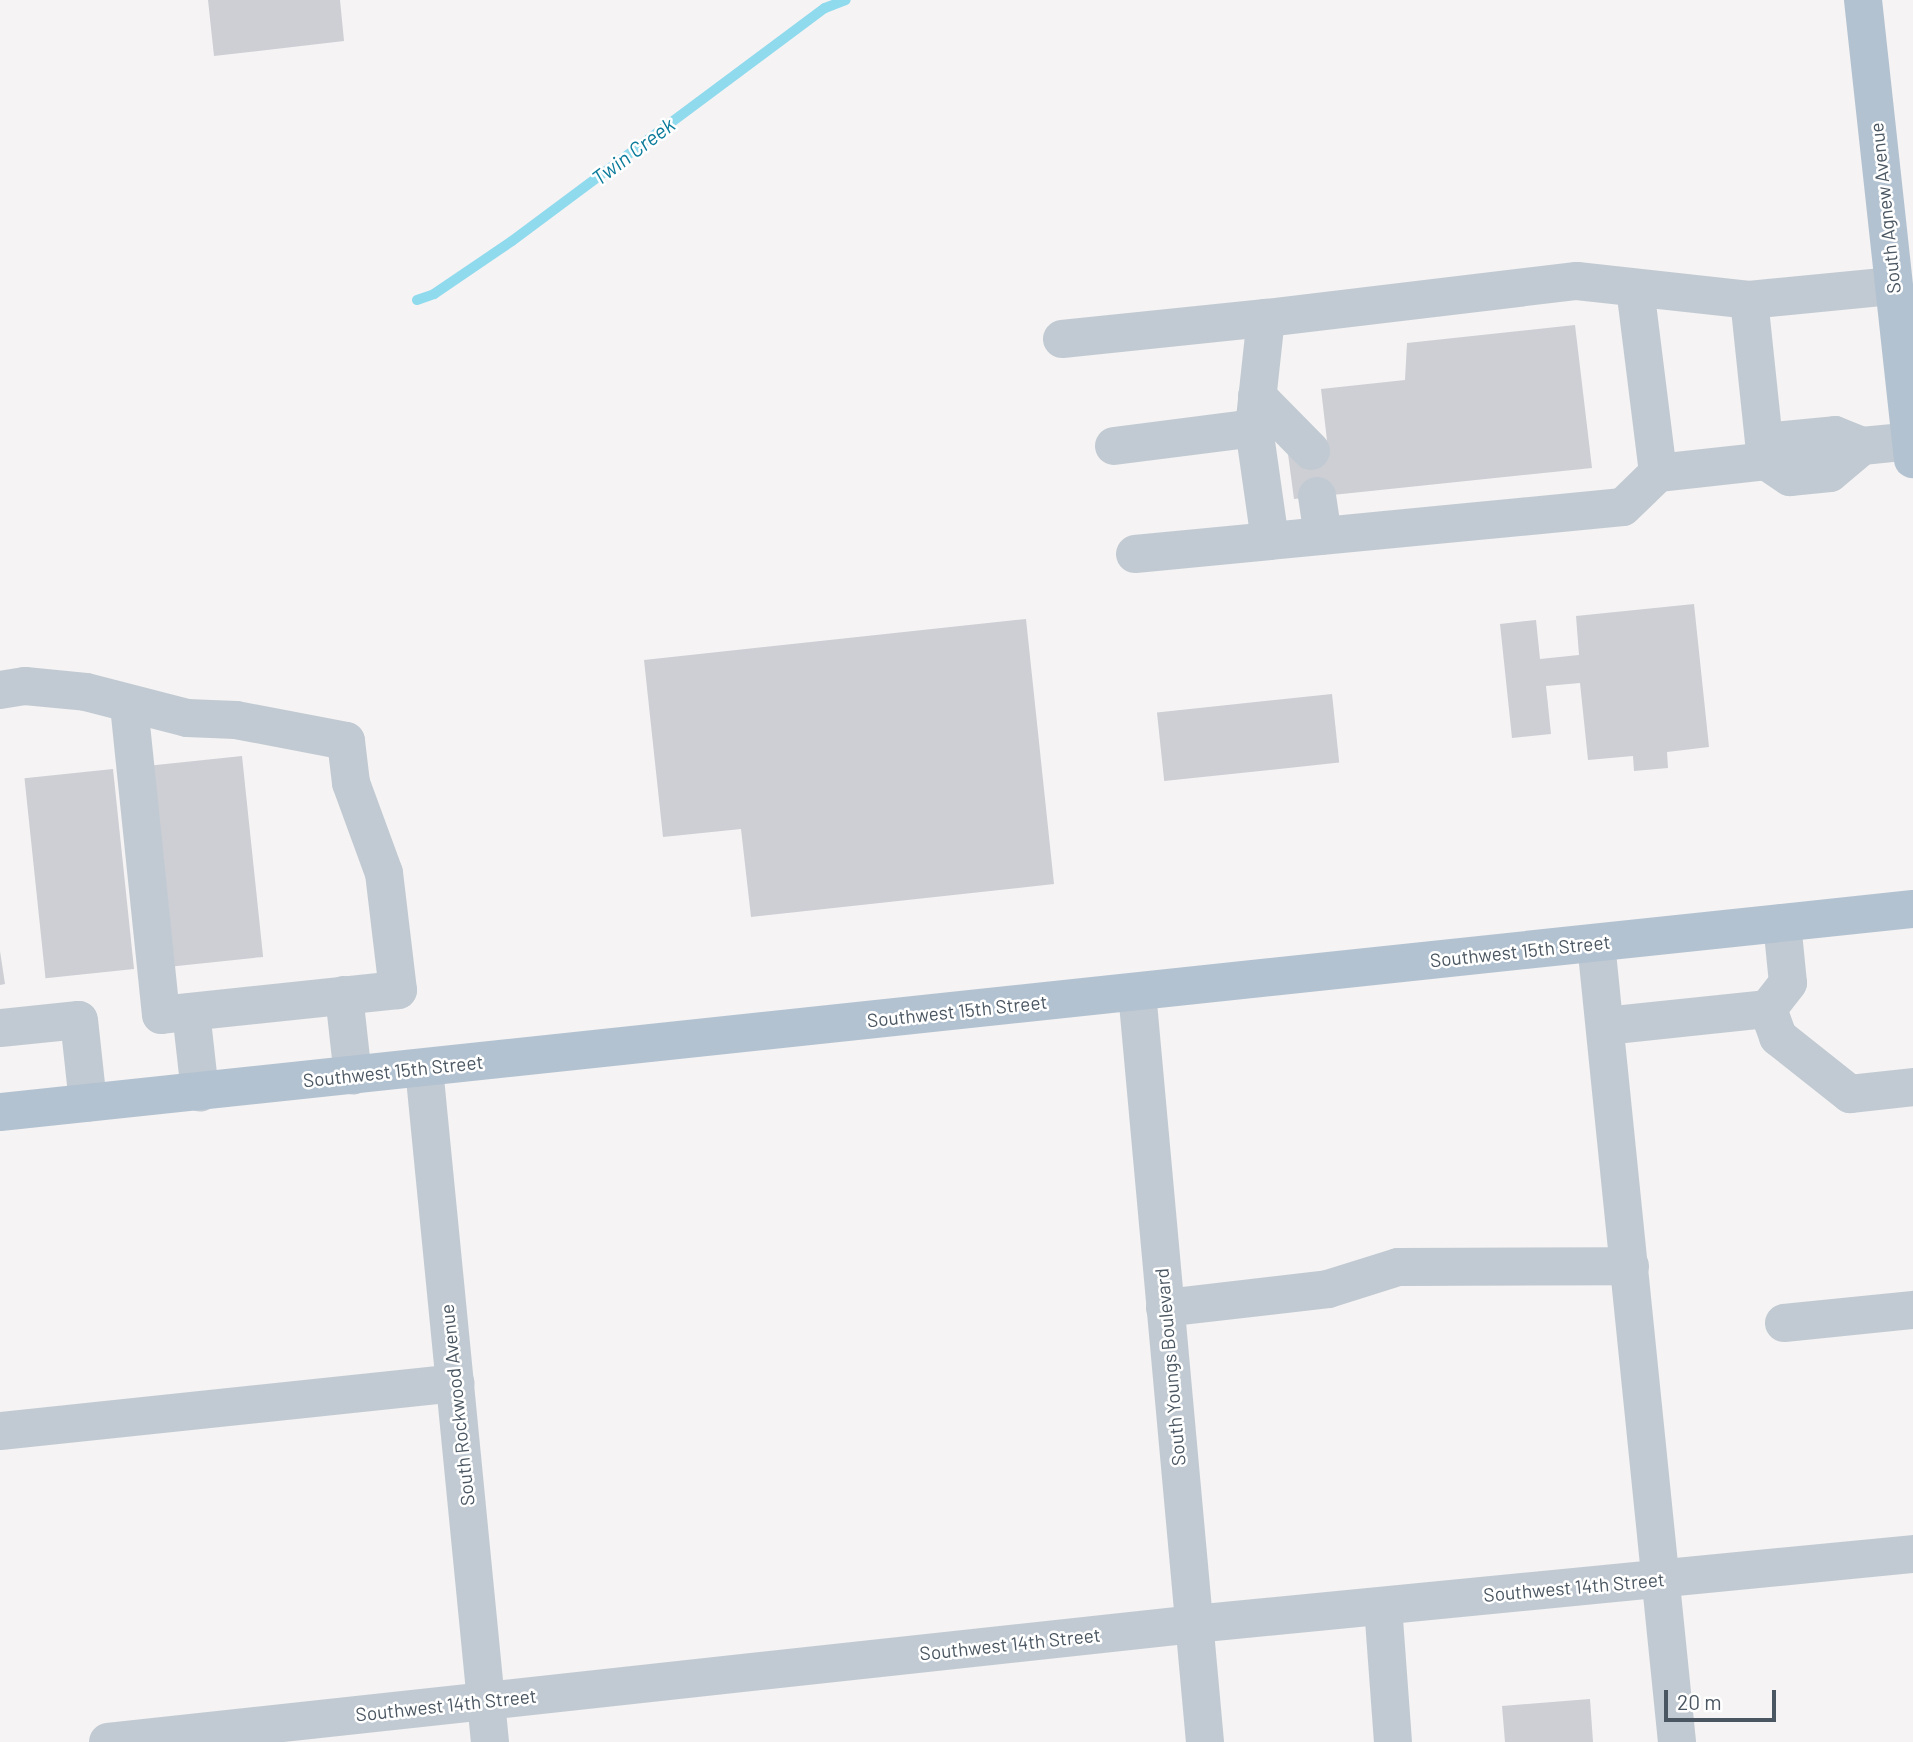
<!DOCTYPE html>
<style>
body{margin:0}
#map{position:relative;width:1913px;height:1742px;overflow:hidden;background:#f5f3f3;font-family:Barlow,sans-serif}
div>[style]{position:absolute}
.stream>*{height:10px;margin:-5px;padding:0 5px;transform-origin:5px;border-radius:5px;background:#90daee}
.building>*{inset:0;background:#cdcfd5;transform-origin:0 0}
.minor>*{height:38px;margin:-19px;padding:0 19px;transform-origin:19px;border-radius:19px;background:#c1cad2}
.major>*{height:38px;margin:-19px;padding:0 19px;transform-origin:19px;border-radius:19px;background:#b3c2d1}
span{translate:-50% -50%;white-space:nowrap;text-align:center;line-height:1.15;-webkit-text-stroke:5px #fff;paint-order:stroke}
.street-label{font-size:19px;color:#4a5661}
.water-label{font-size:21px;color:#0c7c9b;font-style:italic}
.scale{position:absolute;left:1664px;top:1690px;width:112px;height:32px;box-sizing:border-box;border:4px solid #4a5661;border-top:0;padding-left:9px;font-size:21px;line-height:24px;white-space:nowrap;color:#4a5661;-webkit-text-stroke:5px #fff;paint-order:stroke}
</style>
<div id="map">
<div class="stream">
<div style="left:417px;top:300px;width:18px;rotate:-19deg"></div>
<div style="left:434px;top:294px;width:94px;rotate:-34.2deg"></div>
<div style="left:512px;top:241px;width:390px;rotate:-36.7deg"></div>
<div style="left:825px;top:8px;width:22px;rotate:-21deg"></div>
</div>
<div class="building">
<div style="clip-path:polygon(208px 0,340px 0,344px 41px,214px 56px)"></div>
<div style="clip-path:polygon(1575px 325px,1592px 468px,1294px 499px,1288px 454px,1328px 449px,1321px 389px,1405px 380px,1407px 343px)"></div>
<div style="clip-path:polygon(1694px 604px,1709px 747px,1667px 752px,1668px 768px,1634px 771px,1633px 756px,1588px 760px,1580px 683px,1546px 686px,1551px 734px,1512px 738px,1500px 624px,1536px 620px,1540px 659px,1579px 655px,1576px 616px)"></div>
<div style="clip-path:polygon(1026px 619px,1054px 884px,751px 917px,741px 829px,663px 837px,644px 660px)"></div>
<div style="left:1332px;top:694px;width:69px;height:176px;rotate:84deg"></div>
<div style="left:242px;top:756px;width:202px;height:89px;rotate:84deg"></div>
<div style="left:113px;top:769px;width:201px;height:89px;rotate:84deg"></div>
<div style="clip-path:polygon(0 951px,5px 984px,0 985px)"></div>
<div style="clip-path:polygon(1590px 1699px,1593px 1742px,1505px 1742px,1502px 1706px)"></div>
</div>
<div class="minor">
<div style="left:1635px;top:288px;width:186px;rotate:82.9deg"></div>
<div style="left:1062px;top:339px;width:205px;rotate:-5.9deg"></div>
<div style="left:1257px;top:396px;width:77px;rotate:45.5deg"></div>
<div style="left:1254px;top:428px;width:111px;rotate:-83.8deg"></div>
<div style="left:1266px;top:318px;width:313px;rotate:-6.8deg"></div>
<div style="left:1577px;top:281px;width:173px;rotate:6.3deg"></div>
<div style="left:1114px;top:446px;width:141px;rotate:-7.3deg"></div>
<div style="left:1254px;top:428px;width:114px;rotate:81.9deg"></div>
<div style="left:1766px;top:461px;width:162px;rotate:-96deg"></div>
<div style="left:1749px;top:300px;width:145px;rotate:-5.6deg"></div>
<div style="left:1766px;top:461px;width:28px;rotate:-48deg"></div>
<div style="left:1785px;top:440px;width:50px;rotate:-5.7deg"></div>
<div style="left:1835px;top:435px;width:29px;rotate:22deg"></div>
<div style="left:1862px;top:446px;width:50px;rotate:-5.7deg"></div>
<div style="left:1317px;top:496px;width:40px;rotate:81.5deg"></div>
<div style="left:1135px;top:554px;width:490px;rotate:-5.5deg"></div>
<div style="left:1623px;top:507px;width:49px;rotate:-44.2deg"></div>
<div style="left:1658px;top:473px;width:109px;rotate:-6.3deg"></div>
<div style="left:1766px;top:461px;width:29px;rotate:34deg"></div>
<div style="left:1790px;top:477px;width:40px;rotate:-5.7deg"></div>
<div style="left:1830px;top:473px;width:42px;rotate:-40.2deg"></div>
<div style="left:0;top:690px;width:25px;rotate:-9deg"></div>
<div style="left:25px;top:686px;width:61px;rotate:5.6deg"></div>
<div style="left:86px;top:692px;width:104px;rotate:14.4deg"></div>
<div style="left:187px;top:718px;width:49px;rotate:2.3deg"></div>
<div style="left:236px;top:720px;width:112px;rotate:10.8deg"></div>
<div style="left:346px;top:741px;width:42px;rotate:83.2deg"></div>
<div style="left:351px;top:783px;width:96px;rotate:69.9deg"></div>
<div style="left:384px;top:873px;width:118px;rotate:83.2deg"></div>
<div style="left:398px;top:990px;width:238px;rotate:174deg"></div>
<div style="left:161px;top:1015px;width:310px;rotate:-95.9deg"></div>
<div style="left:1782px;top:923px;width:60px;rotate:84.3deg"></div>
<div style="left:1788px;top:983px;width:33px;rotate:128deg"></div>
<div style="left:1768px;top:1009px;width:30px;rotate:70deg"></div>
<div style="left:1778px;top:1037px;width:92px;rotate:38.4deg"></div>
<div style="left:1850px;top:1094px;width:63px;rotate:-6.3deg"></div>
<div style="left:1596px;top:943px;width:803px;rotate:84.21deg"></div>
<div style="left:1137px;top:992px;width:753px;rotate:84.82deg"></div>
<div style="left:344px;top:995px;width:81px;rotate:83.7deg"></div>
<div style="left:191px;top:1012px;width:81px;rotate:83.6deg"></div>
<div style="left:1605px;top:1026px;width:164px;rotate:-6deg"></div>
<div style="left:0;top:1028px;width:79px;rotate:-5.8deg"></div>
<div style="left:79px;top:1020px;width:83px;rotate:83.8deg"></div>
<div style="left:424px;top:1068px;width:677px;rotate:84.41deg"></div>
<div style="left:1165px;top:1308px;width:164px;rotate:-6.6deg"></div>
<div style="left:1328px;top:1289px;width:73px;rotate:-17.4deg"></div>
<div style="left:1398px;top:1267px;width:232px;rotate:-0.2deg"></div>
<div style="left:1784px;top:1323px;width:130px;rotate:-5.8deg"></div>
<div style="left:0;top:1431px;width:458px;rotate:-6deg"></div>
<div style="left:1383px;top:1606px;width:136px;rotate:85.8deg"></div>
<div style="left:108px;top:1742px;width:1092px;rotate:-6.2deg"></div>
<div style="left:1194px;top:1624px;width:722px;rotate:-5.56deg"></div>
</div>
<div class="major">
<div style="left:1863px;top:0;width:462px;rotate:83.8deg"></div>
<div style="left:0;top:1112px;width:1924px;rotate:-6.06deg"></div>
</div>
<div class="street-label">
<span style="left:1885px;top:208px;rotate:-96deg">South Agnew Avenue</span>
<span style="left:1520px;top:951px;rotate:-6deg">Southwest 15th Street</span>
<span style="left:957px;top:1011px;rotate:-6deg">Southwest 15th Street</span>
<span style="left:393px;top:1071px;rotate:-6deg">Southwest 15th Street</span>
<span style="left:1170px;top:1367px;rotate:-95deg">South Youngs Boulevard</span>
<span style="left:457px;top:1405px;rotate:-96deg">South Rockwood Avenue</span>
<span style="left:1574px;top:1587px;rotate:-5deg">Southwest 14th Street</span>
<span style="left:1010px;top:1644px;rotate:-6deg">Southwest 14th Street</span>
<span style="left:446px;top:1705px;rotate:-6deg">Southwest 14th Street</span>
</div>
<div class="water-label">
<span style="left:633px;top:151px;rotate:-37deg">Twin Creek</span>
</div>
<div class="scale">20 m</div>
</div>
